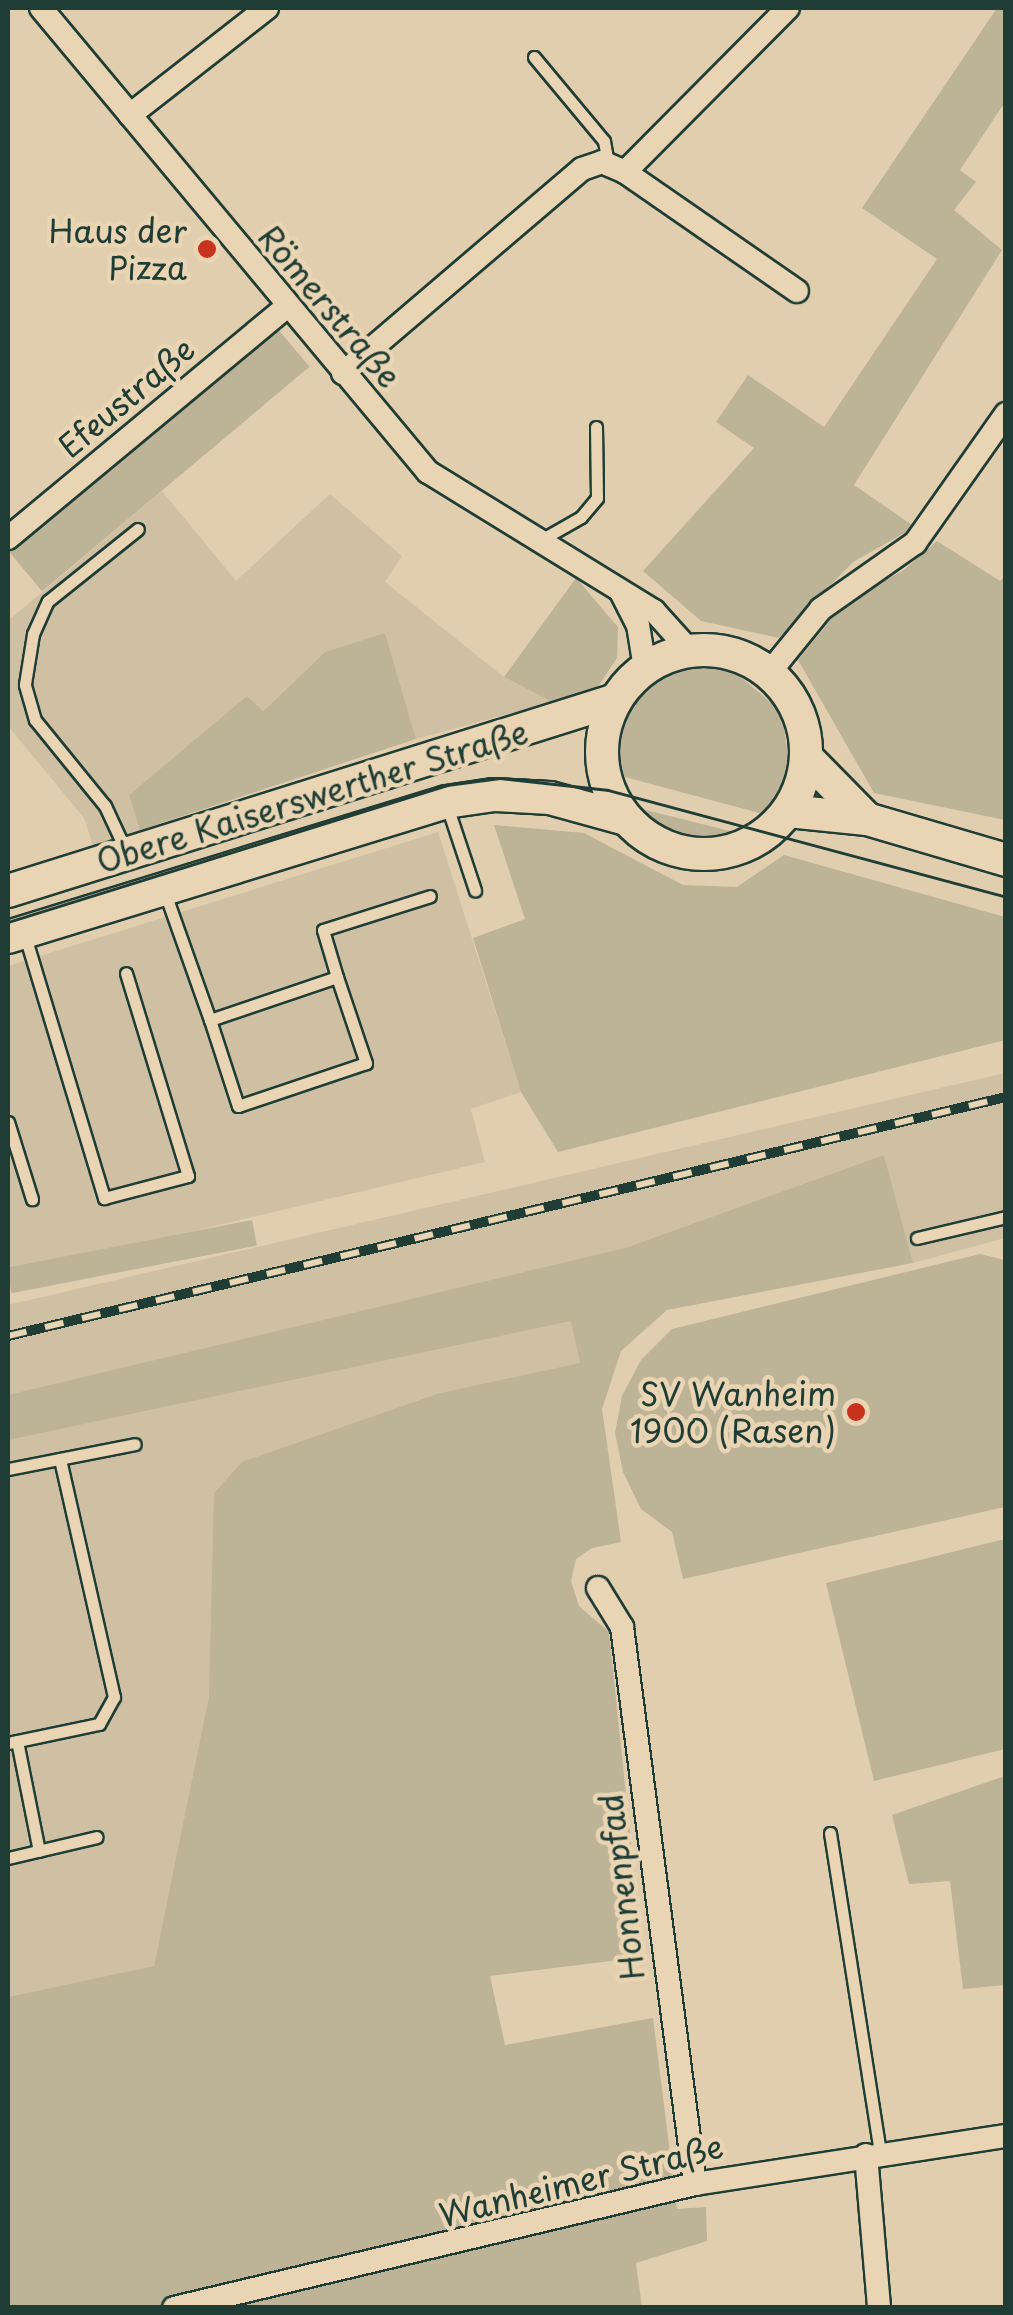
<!DOCTYPE html>
<meta charset="utf-8">
<style>
body{margin:0}
#map{position:relative;width:1013px;height:2315px;overflow:hidden;background:#e1ceae;font-family:"Playpen Sans",sans-serif}
div>[style]{position:absolute}
.built>*{inset:0;background:#cfc0a3}
.green>*{inset:0;background:#bdb397;transform-origin:0 0}
.roads{filter:drop-shadow(2px 0 #1f3d34) drop-shadow(-2px 0 #1f3d34) drop-shadow(0 2px #1f3d34) drop-shadow(0 -2px #1f3d34)}
.lane>*{height:11px;margin:-5.5px;padding:0 5.5px;transform-origin:5.5px;border-radius:5.5px;background:#e9d4b3}
.street>*{height:22px;margin:-11px;padding:0 11px;transform-origin:11px;border-radius:11px;background:#e9d4b3}
.secondary>*{height:32px;margin:-16px;padding:0 16px;transform-origin:16px;border-radius:16px;background:#e9d4b3}
.secondary>.ring{margin:-16px;padding:0;box-sizing:content-box;background:none;border:32px solid #e9d4b3;border-radius:50%}
.tram>*{height:2.5px;margin:-1.25px;padding:0 1.25px;transform-origin:1.25px;border-radius:1.25px;background:#1f3d34}
.rail>*{height:10px;margin-top:-5px;transform-origin:0;background:repeating-linear-gradient(90deg,#e9d4b3 0 19px,#1f3d34 0 38px);box-sizing:border-box;border-block:2px solid #1f3d34}
.dots>*{width:28px;height:28px;translate:-50% -50%;box-sizing:border-box;border:5px solid #e9d4b3;border-radius:50%}
span{translate:-50% -50%;white-space:nowrap;text-align:center;line-height:1.15;-webkit-text-stroke:9px #e9d4b3;paint-order:stroke}
.poi-label{font-size:32px;color:#1f3d34}
.right{translate:-100% -50%;text-align:right}
.street-label{font-size:32px;color:#1f3d34}
.frame{position:absolute;inset:0;border:10px solid #1f3d34;pointer-events:none}
</style>
<div id="map">
<div class="built">
<div style="clip-path:polygon(162px 491px,236px 581px,330px 494px,402px 556px,385px 582px,504px 677px,552px 702px,416px 739px,385px 634px,325px 652px,262px 711px,247px 696px,129px 795px,140px 830px,93px 846px,84px 818px,8px 726px,8px 621px)"></div>
<div style="clip-path:polygon(438px 832px,521px 1092px,471px 1109px,485px 1162px,8px 1275px,8px 966px)"></div>
<div style="clip-path:polygon(1005px 1073px,1005px 1238px,913px 1263px,884px 1155px,625px 1248px,565px 1263px,580px 1364px,440px 1393px,209px 1696px,154px 1967px,8px 1997px,8px 1305px)"></div>
</div>
<div class="green">
<div style="clip-path:polygon(997px 8px,1005px 8px,1005px 102px,960px 170px,976px 182px,954px 210px,1002px 250px,854px 485px,915px 527px,853px 562px,779px 638px,701px 621px,643px 571px,754px 448px,716px 422px,748px 375px,824px 427px,937px 259px,862px 208px)"></div>
<div style="left:276px;top:327px;width:52px;height:349px;rotate:50deg"></div>
<div style="clip-path:polygon(937px 541px,1000px 581px,1005px 576px,1005px 820px,874px 793px,798px 660px,845px 602px,904px 570px)"></div>
<div style="clip-path:polygon(576px 578px,618px 627px,617px 658px,595px 691px,552px 702px,504px 677px)"></div>
<div style="clip-path:polygon(385px 633px,416px 739px,140px 830px,129px 795px,247px 696px,263px 711px,325px 652px)"></div>
<div style="clip-path:polygon(704px 663px,730px 668px,782px 712px,790px 772px,763px 814px,621px 776px,615px 748px,629px 707px,674px 669px)"></div>
<div style="clip-path:polygon(634px 807px,734px 832px,707px 842px,678px 838px)"></div>
<div style="clip-path:polygon(494px 825px,584px 833px,683px 885px,737px 887px,784px 855px,1005px 917px,1005px 1040px,558px 1152px,521px 1092px,473px 938px,525px 919px)"></div>
<div style="clip-path:polygon(884px 1155px,913px 1263px,667px 1310px,621px 1351px,602px 1409px,621px 1542px,592px 1548px,576px 1559px,571px 1581px,579px 1606px,609px 1632px,643px 1957px,490px 1976px,505px 2045px,653px 2018px,677px 2209px,706px 2207px,707px 2241px,636px 2263px,642px 2307px,8px 2307px,8px 1997px,154px 1966px,209px 1696px,214px 1493px,242px 1462px,440px 1393px,580px 1363px,571px 1321px,8px 1440px,8px 1395px,625px 1248px)"></div>
<div style="left:252px;top:1220px;width:26px;height:250px;rotate:79deg"></div>
<div style="clip-path:polygon(980px 1254px,1005px 1260px,1005px 1507px,683px 1579px,672px 1532px,641px 1509px,623px 1472px,615px 1433px,622px 1396px,641px 1360px,672px 1329px)"></div>
<div style="clip-path:polygon(1005px 1539px,1005px 1749px,874px 1781px,826px 1583px)"></div>
<div style="clip-path:polygon(1005px 1776px,1005px 1985px,963px 1989px,950px 1881px,909px 1884px,892px 1815px)"></div>
</div>
<div class="roads">
<div class="lane">
<div style="left:534px;top:57px;width:109px;rotate:50.2deg"></div>
<div style="left:604px;top:141px;width:23px;rotate:80deg"></div>
<div style="left:539px;top:541px;width:48px;rotate:-29.7deg"></div>
<div style="left:581px;top:517px;width:25px;rotate:-50deg"></div>
<div style="left:597px;top:498px;width:71px;rotate:-90.8deg"></div>
<div style="left:447px;top:806px;width:89px;rotate:71.6deg"></div>
<div style="left:126px;top:851px;width:50px;rotate:-115deg"></div>
<div style="left:105px;top:806px;width:111px;rotate:-129.1deg"></div>
<div style="left:35px;top:720px;width:37px;rotate:-106deg"></div>
<div style="left:25px;top:684px;width:51px;rotate:-80.9deg"></div>
<div style="left:33px;top:634px;width:36px;rotate:-66deg"></div>
<div style="left:48px;top:601px;width:115px;rotate:-38.7deg"></div>
<div style="left:165px;top:893px;width:135px;rotate:70.5deg"></div>
<div style="left:210px;top:1020px;width:134px;rotate:-18.7deg"></div>
<div style="left:337px;top:977px;width:91px;rotate:71.4deg"></div>
<div style="left:366px;top:1063px;width:135px;rotate:161.4deg"></div>
<div style="left:238px;top:1106px;width:90px;rotate:-108deg"></div>
<div style="left:25px;top:936px;width:274px;rotate:73.2deg"></div>
<div style="left:104px;top:1198px;width:87px;rotate:-14.7deg"></div>
<div style="left:188px;top:1176px;width:212px;rotate:-107deg"></div>
<div style="left:337px;top:977px;width:49px;rotate:-106.6deg"></div>
<div style="left:323px;top:930px;width:112px;rotate:-17.6deg"></div>
<div style="left:8px;top:1122px;width:81px;rotate:72.7deg"></div>
<div style="left:917px;top:1238px;width:91px;rotate:-13.3deg"></div>
<div style="left:8px;top:1469px;width:129px;rotate:-11.1deg"></div>
<div style="left:17px;top:1741px;width:112px;rotate:78.7deg"></div>
<div style="left:8px;top:1743px;width:93px;rotate:-11.8deg"></div>
<div style="left:99px;top:1724px;width:31px;rotate:-61deg"></div>
<div style="left:114px;top:1697px;width:244px;rotate:-102.8deg"></div>
<div style="left:830px;top:1833px;width:324px;rotate:81.1deg"></div>
<div style="left:8px;top:1858px;width:91px;rotate:-13.3deg"></div>
</div>
<div class="street">
<div style="left:41px;top:8px;width:604px;rotate:50.17deg"></div>
<div style="left:428px;top:472px;width:265px;rotate:31.6deg"></div>
<div style="left:654px;top:611px;width:54px;rotate:48deg"></div>
<div style="left:130px;top:115px;width:174px;rotate:-38deg"></div>
<div style="left:625px;top:172px;width:209px;rotate:34.7deg"></div>
<div style="left:343px;top:373px;width:314px;rotate:-40.5deg"></div>
<div style="left:582px;top:169px;width:21px;rotate:-19deg"></div>
<div style="left:602px;top:162px;width:25px;rotate:23deg"></div>
<div style="left:625px;top:172px;width:231px;rotate:-45.2deg"></div>
<div style="left:8px;top:538px;width:363px;rotate:-39.7deg"></div>
<div style="left:621px;top:592px;width:37px;rotate:63deg"></div>
<div style="left:638px;top:625px;width:44px;rotate:80.8deg"></div>
<div style="left:769px;top:673px;width:82px;rotate:-50.9deg"></div>
<div style="left:821px;top:609px;width:115px;rotate:-35.1deg"></div>
<div style="left:915px;top:543px;width:158px;rotate:-54.8deg"></div>
<div style="left:598px;top:1588px;width:46px;rotate:58.4deg"></div>
<div style="left:622px;top:1627px;width:562px;rotate:82.53deg"></div>
<div style="left:866px;top:2155px;width:154px;rotate:85.1deg"></div>
<div style="left:174px;top:2308px;width:536px;rotate:-13.39deg"></div>
<div style="left:695px;top:2184px;width:315px;rotate:-8.8deg"></div>
</div>
<div class="secondary">
<div class="ring" style="left:602px;top:650px;width:172px;height:172px"></div>
<div style="left:806px;top:757px;width:87px;rotate:45.5deg"></div>
<div style="left:788px;top:811px;width:79px;rotate:5.8deg"></div>
<div style="left:867px;top:819px;width:145px;rotate:16.4deg"></div>
<div style="left:8px;top:891px;width:637px;rotate:-17.44deg"></div>
<div style="left:8px;top:937px;width:458px;rotate:-17.1deg"></div>
<div style="left:446px;top:802px;width:49px;rotate:-8.3deg"></div>
<div style="left:494px;top:795px;width:56px;rotate:3.1deg"></div>
<div style="left:550px;top:798px;width:79px;rotate:15.4deg"></div>
</div>
</div>
<div class="tram">
<div style="left:8px;top:922px;width:460px;rotate:-17.3deg"></div>
<div style="left:447px;top:785px;width:53px;rotate:-7.5deg"></div>
<div style="left:500px;top:778px;width:109px;rotate:6.3deg"></div>
<div style="left:608px;top:790px;width:412px;rotate:15deg"></div>
</div>
<div class="rail">
<div style="left:8px;top:1336px;width:1026px;rotate:-13.47deg"></div>
</div>
<div class="dots">
<div style="left:207px;top:249px;background:#c8321e"></div>
<div style="left:856px;top:1412px;background:#c8321e"></div>
</div>
<div class="poi-label">
<span class="right" style="left:187px;top:249px">Haus der<br>Pizza</span>
<span class="right" style="left:836px;top:1412px">SV Wanheim<br>1900 (Rasen)</span>
</div>
<div class="street-label">
<span style="left:330px;top:306px;rotate:50deg">Römerstraße</span>
<span style="left:126px;top:397px;rotate:-40deg">Efeustraße</span>
<span style="left:312px;top:796px;rotate:-17deg">Obere Kaiserswerther Straße</span>
<span style="left:621px;top:1887px;rotate:-97deg">Honnenpfad</span>
<span style="left:581px;top:2180px;rotate:-14deg">Wanheimer Straße</span>
</div>
<div class="frame"></div>
</div>
